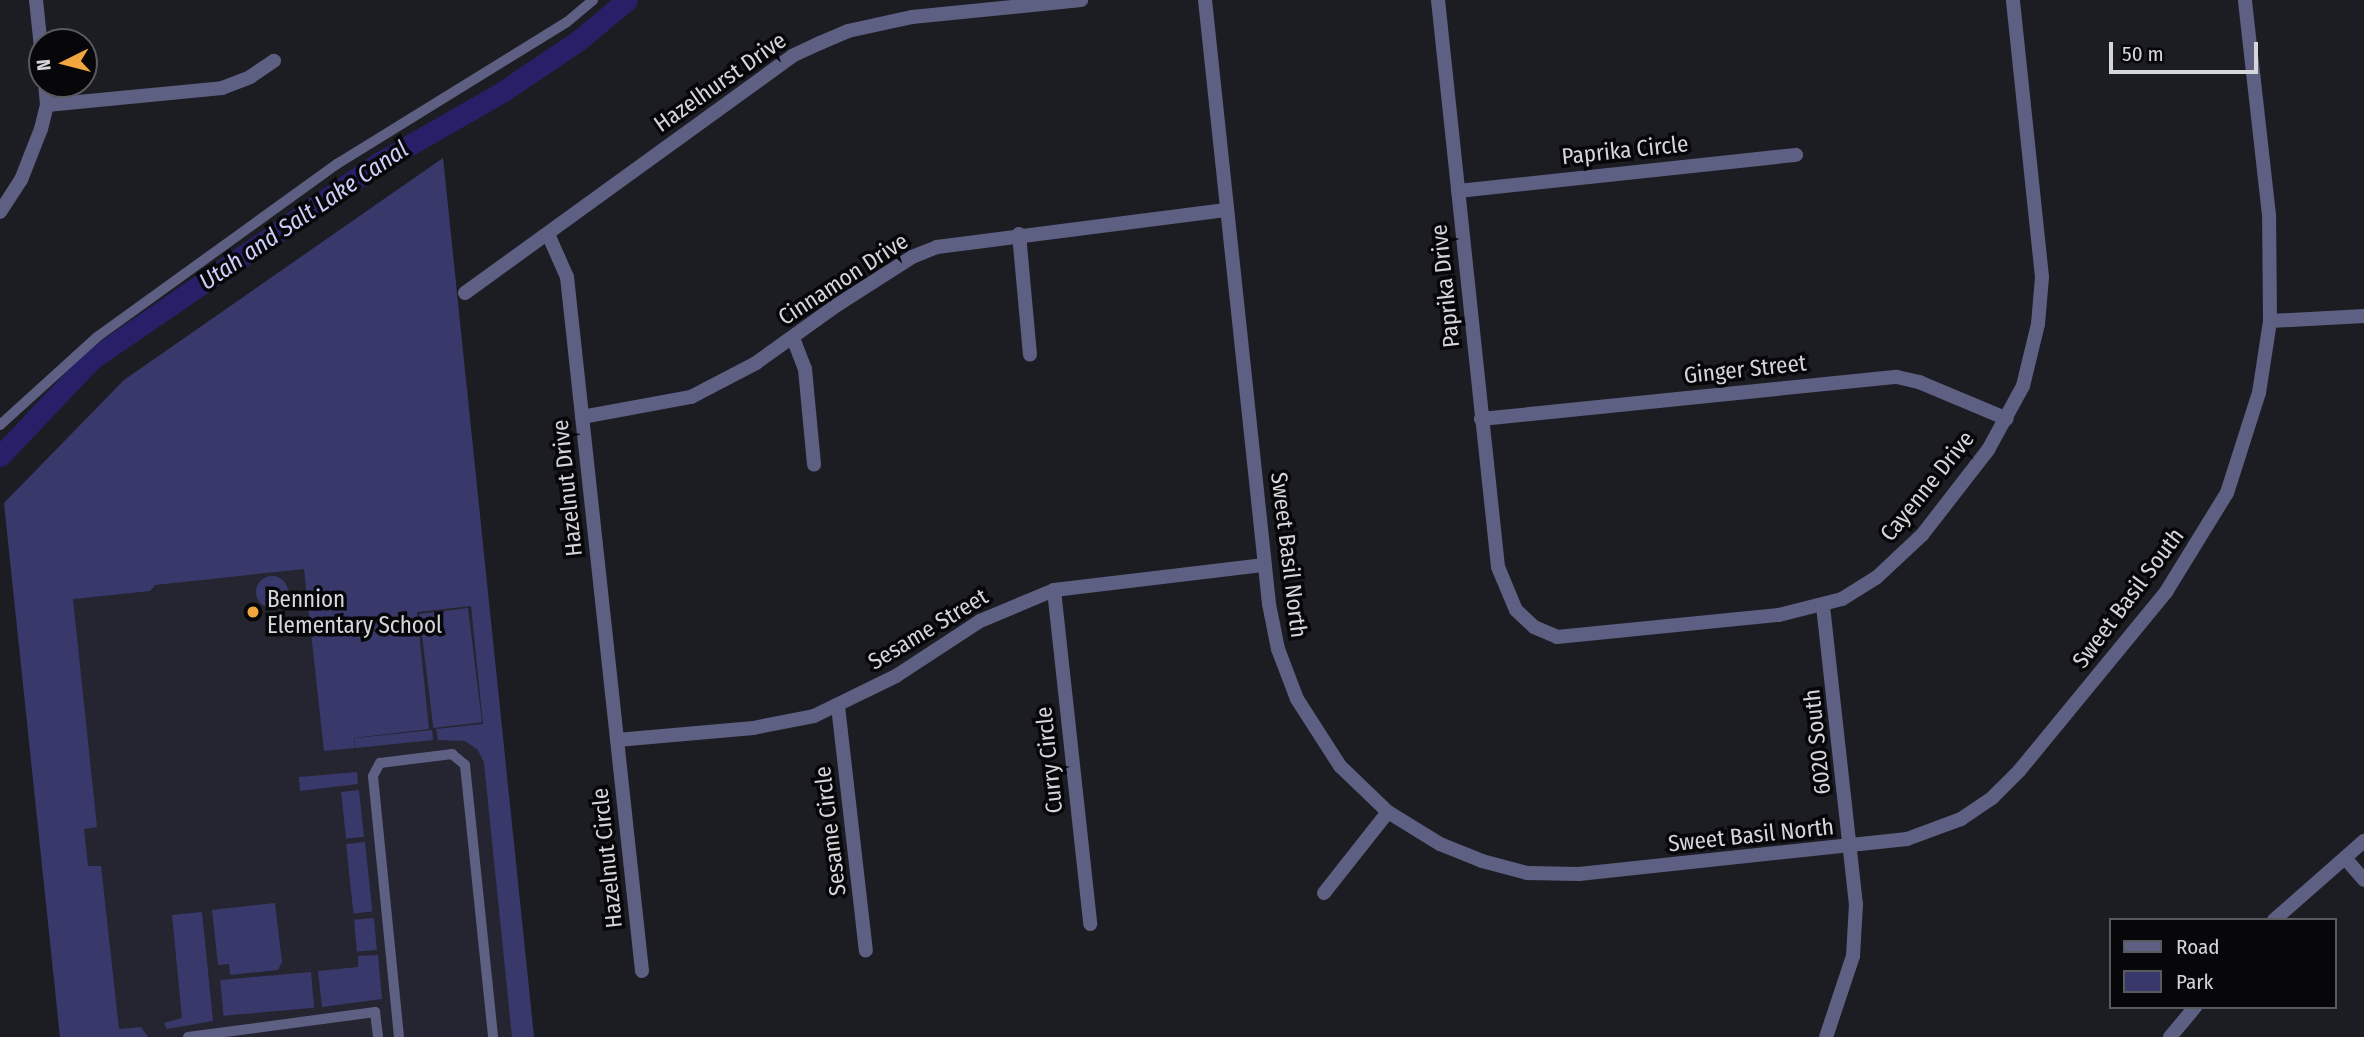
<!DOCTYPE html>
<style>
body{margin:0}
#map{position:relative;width:2364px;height:1037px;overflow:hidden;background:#1c1d23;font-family:"Fira Sans Condensed",sans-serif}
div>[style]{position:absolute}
.built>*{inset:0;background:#242530}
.green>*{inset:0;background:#38396a;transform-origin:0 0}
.round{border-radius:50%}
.canal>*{height:21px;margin:-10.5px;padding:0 10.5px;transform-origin:10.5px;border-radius:10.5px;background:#272068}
.service>*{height:10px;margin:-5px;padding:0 5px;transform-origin:5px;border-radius:5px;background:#5e6083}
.minor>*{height:14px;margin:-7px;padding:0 7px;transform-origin:7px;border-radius:7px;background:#5e6083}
.dots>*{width:19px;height:19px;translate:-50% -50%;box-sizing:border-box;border:4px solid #07070a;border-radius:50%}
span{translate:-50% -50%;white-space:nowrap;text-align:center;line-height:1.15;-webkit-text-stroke:7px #07070a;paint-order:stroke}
.street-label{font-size:23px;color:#d5d6da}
.poi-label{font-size:23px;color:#d5d6da}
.left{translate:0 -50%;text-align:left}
.water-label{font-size:24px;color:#cbcffa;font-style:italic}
.legend{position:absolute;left:2109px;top:918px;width:228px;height:91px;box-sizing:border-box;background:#07070a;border:2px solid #595a5d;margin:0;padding:9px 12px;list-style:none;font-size:21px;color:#d5d6da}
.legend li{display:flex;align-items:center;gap:14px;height:35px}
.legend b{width:35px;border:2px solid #595a5d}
.north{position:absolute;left:28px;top:28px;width:70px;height:70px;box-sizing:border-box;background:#07070a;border:2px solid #595a5d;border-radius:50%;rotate:264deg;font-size:19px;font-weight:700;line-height:28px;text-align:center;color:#d5d6da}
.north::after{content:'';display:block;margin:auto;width:24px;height:32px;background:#f1a63f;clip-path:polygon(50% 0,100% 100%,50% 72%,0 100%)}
.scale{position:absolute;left:2109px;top:42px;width:149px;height:32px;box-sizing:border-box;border:4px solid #d5d6da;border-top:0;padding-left:9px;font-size:21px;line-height:24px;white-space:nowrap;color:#d5d6da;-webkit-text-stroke:5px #07070a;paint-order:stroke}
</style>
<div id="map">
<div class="built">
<div style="clip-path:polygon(443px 158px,534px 1037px,60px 1037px,4px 503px,124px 380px)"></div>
</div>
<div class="green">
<div style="clip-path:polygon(443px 158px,534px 1037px,512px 1037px,484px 763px,478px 750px,465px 741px,438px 740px,436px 729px,483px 724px,471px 606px,417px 612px,429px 729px,354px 738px,355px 748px,324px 751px,304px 569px,155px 585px,150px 591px,73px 599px,97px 827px,84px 829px,88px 866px,101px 866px,119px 1029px,141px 1027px,148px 1037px,60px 1037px,4px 503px,124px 380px)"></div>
<div class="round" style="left:256px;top:576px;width:32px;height:32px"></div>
<div style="left:468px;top:608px;width:115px;height:49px;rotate:83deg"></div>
<div style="left:432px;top:730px;width:10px;height:78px;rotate:84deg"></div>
<div style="clip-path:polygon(357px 772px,358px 784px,300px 791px,299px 777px)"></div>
<div style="left:359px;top:790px;width:47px;height:18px;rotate:84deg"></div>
<div style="left:365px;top:842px;width:70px;height:19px;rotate:84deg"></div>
<div style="clip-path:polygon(275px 903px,282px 962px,278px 970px,230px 975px,229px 964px,218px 965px,212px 910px)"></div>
<div style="clip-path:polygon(202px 912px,213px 1021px,167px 1029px,164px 1023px,182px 1018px,172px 915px)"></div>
<div style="left:374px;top:918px;width:32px;height:20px;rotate:85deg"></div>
<div style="clip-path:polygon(378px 955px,382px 999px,322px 1007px,318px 971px,358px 967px,358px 956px)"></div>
<div style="left:311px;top:972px;width:36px;height:91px;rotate:85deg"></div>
</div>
<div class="canal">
<div style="left:0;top:456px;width:134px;rotate:-46.5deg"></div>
<div style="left:92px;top:359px;width:349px;rotate:-34.4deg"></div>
<div style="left:380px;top:162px;width:141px;rotate:-29.8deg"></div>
<div style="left:502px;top:92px;width:93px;rotate:-34deg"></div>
<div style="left:579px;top:40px;width:62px;rotate:-39.8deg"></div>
</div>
<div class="service">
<div style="left:0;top:425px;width:131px;rotate:-42.2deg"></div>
<div style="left:97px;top:337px;width:296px;rotate:-35.8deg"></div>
<div style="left:337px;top:164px;width:270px;rotate:-31.7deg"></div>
<div style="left:567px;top:22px;width:34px;rotate:-40deg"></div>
<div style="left:188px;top:1037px;width:189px;rotate:-7.6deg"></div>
<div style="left:375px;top:1012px;width:25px;rotate:83deg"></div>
<div style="left:399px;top:1037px;width:262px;rotate:-95.7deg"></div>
<div style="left:373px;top:776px;width:15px;rotate:-62deg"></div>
<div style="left:380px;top:763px;width:73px;rotate:-7.1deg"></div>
<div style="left:452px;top:754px;width:17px;rotate:40deg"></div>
<div style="left:465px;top:765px;width:273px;rotate:84.1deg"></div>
</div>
<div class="minor">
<div style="left:36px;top:0;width:57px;rotate:84deg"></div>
<div style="left:1205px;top:0;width:607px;rotate:83.95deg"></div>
<div style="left:1269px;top:604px;width:46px;rotate:78.7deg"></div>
<div style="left:1278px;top:649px;width:53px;rotate:69.2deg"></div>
<div style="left:1297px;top:699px;width:80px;rotate:57.3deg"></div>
<div style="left:1340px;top:766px;width:66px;rotate:43.8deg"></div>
<div style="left:1388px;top:812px;width:61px;rotate:31.6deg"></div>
<div style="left:1440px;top:844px;width:45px;rotate:22deg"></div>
<div style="left:1482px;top:861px;width:47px;rotate:14.9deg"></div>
<div style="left:1527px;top:873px;width:52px;rotate:1.1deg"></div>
<div style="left:1579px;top:874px;width:330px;rotate:-6.1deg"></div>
<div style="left:1907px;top:839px;width:58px;rotate:-20.3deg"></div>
<div style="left:1961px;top:819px;width:37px;rotate:-34deg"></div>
<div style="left:1992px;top:798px;width:38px;rotate:-45deg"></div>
<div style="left:2019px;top:771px;width:232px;rotate:-50.6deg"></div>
<div style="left:2166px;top:592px;width:116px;rotate:-58.4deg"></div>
<div style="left:2227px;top:493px;width:105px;rotate:-72.3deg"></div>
<div style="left:2259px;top:393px;width:73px;rotate:-81.3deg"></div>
<div style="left:2270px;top:321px;width:106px;rotate:-90.5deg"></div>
<div style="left:2269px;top:215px;width:216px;rotate:-96.4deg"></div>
<div style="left:1438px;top:0;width:570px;rotate:83.96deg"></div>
<div style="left:1498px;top:567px;width:47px;rotate:67.3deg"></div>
<div style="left:1516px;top:610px;width:25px;rotate:43deg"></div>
<div style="left:1534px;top:627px;width:25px;rotate:23deg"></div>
<div style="left:1557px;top:637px;width:223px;rotate:-5.7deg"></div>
<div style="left:1779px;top:615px;width:65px;rotate:-14.3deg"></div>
<div style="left:1842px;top:599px;width:40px;rotate:-32deg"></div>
<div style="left:1876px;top:578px;width:63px;rotate:-43.1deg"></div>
<div style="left:1922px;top:535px;width:108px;rotate:-52.2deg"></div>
<div style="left:1988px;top:450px;width:73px;rotate:-61.3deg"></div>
<div style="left:2023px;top:386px;width:64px;rotate:-76.4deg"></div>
<div style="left:2038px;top:324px;width:47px;rotate:-85.1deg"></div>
<div style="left:2042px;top:277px;width:279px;rotate:-96deg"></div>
<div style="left:47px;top:105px;width:176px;rotate:-5.5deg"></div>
<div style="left:222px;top:88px;width:30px;rotate:-21deg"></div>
<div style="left:250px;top:77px;width:29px;rotate:-34deg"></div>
<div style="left:1458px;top:191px;width:340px;rotate:-6.1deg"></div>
<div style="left:0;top:212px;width:38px;rotate:-57deg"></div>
<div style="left:21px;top:180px;width:55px;rotate:-68.6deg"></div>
<div style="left:41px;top:129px;width:25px;rotate:-76deg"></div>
<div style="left:47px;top:105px;width:21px;rotate:-95deg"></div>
<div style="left:548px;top:234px;width:47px;rotate:66.2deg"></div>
<div style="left:567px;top:277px;width:698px;rotate:83.83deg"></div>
<div style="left:1019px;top:234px;width:121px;rotate:84.8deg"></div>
<div style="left:465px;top:293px;width:404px;rotate:-35.9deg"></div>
<div style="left:792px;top:56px;width:31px;rotate:-25deg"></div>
<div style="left:820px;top:43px;width:30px;rotate:-23deg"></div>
<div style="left:848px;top:31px;width:66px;rotate:-12.3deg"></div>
<div style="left:912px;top:17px;width:170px;rotate:-5.7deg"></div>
<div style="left:2270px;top:321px;width:94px;rotate:-3deg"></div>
<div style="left:793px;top:338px;width:33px;rotate:69deg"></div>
<div style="left:805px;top:369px;width:96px;rotate:84.6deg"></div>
<div style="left:582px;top:417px;width:111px;rotate:-10.4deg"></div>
<div style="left:691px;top:397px;width:73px;rotate:-27.6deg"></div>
<div style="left:756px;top:363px;width:100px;rotate:-35.6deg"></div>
<div style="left:837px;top:305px;width:89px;rotate:-32.6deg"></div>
<div style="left:912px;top:257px;width:27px;rotate:-22deg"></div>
<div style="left:937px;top:247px;width:291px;rotate:-7.3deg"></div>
<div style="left:1481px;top:419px;width:418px;rotate:-5.8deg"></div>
<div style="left:1897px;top:377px;width:23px;rotate:13deg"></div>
<div style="left:1919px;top:382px;width:95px;rotate:22.8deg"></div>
<div style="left:1054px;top:590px;width:336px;rotate:83.8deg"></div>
<div style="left:1823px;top:606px;width:300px;rotate:83.7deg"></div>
<div style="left:1856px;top:904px;width:52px;rotate:93.3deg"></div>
<div style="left:1853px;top:956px;width:85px;rotate:108.4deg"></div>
<div style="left:838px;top:706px;width:246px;rotate:83.5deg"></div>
<div style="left:617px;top:740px;width:137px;rotate:-5deg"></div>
<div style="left:753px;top:728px;width:62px;rotate:-11.1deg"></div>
<div style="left:814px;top:716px;width:91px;rotate:-26deg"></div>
<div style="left:896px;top:676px;width:100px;rotate:-33.2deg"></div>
<div style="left:980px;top:621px;width:80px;rotate:-22.7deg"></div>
<div style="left:1054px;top:590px;width:212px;rotate:-6.8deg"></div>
<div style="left:2345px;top:858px;width:29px;rotate:49deg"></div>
<div style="left:1324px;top:893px;width:103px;rotate:-51.7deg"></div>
<div style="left:2274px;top:920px;width:120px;rotate:-41.3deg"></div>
<div style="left:2170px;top:1037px;width:39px;rotate:-50deg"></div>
</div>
<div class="dots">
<div style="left:253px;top:612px;background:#f1a63f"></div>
</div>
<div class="street-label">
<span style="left:720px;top:82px;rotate:-35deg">Hazelhurst Drive</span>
<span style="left:1625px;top:150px;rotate:-6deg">Paprika Circle</span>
<span style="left:843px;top:279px;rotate:-33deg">Cinnamon Drive</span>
<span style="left:1445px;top:286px;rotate:-96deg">Paprika Drive</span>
<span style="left:1745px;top:369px;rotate:-6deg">Ginger Street</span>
<span style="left:1927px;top:486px;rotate:-51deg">Cayenne Drive</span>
<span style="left:567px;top:488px;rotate:-96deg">Hazelnut Drive</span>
<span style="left:1289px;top:555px;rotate:83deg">Sweet Basil North</span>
<span style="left:2128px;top:598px;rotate:-53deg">Sweet Basil South</span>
<span style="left:928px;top:629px;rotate:-31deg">Sesame Street</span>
<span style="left:1817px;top:742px;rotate:-96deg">6020 South</span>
<span style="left:1049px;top:760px;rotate:-96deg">Curry Circle</span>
<span style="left:830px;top:831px;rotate:-97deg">Sesame Circle</span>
<span style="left:1751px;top:835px;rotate:-6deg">Sweet Basil North</span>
<span style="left:607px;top:858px;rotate:-96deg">Hazelnut Circle</span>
</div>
<div class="poi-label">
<span class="left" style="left:267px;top:612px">Bennion<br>Elementary School</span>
</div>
<div class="water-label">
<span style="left:304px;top:216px;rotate:-34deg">Utah and Salt Lake Canal</span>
</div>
<ul class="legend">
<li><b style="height:9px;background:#5e6083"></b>Road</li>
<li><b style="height:19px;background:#38396a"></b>Park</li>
</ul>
<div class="north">N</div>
<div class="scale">50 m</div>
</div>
